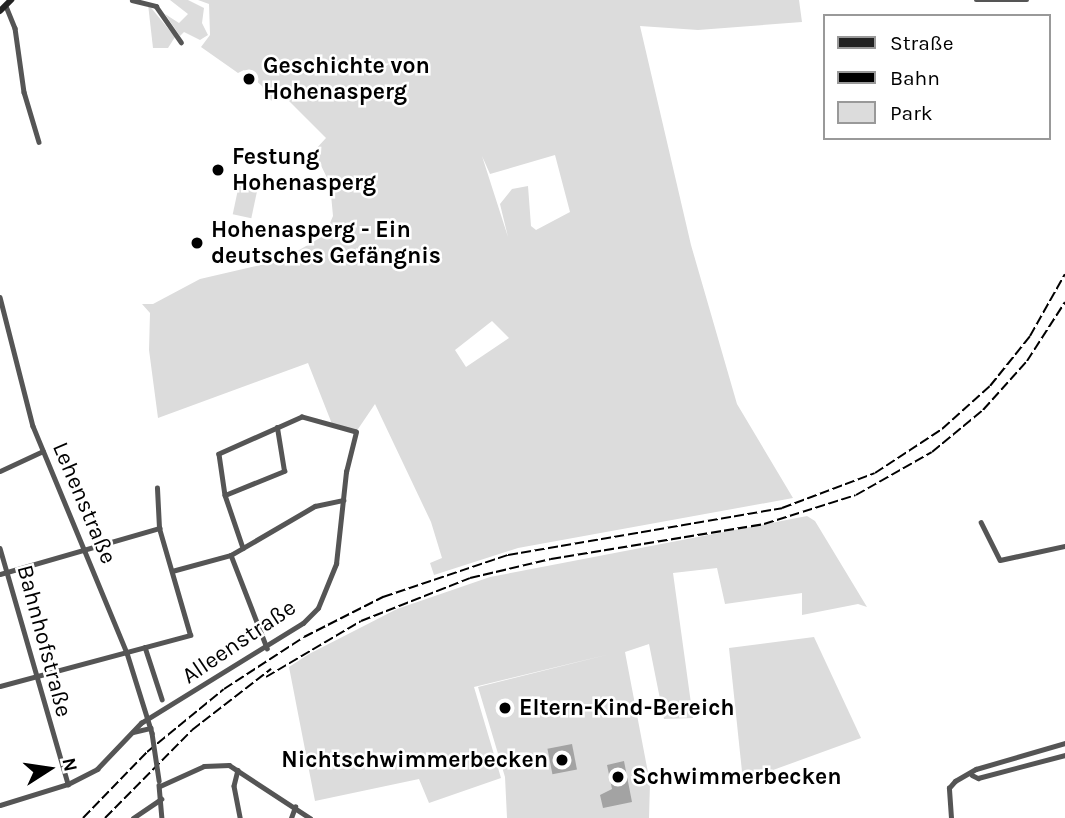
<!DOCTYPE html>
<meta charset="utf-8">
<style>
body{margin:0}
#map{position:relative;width:1065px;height:818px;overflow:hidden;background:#fff;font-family:Karla,sans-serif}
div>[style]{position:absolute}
.green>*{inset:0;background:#dcdcdc;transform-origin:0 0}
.water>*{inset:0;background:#a3a3a3;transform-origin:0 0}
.street>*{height:4.5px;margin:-2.25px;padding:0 2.25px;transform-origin:2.25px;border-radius:2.25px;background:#555}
.secondary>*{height:6px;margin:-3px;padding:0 3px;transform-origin:3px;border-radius:3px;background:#222}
.rail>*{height:2px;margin-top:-1px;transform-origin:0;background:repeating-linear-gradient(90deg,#000 0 10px,transparent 0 13.5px)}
.street-bridge>*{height:4.5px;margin:-2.25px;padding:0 2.25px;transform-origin:2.25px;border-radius:2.25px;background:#555}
.dots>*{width:19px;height:19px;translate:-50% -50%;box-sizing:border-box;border:4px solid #fff;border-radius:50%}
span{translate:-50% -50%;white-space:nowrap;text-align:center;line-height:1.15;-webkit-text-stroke:5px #fff;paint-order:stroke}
.poi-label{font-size:23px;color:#000;font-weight:700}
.left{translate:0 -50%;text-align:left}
.right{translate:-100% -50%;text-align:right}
.street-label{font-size:23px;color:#000}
.legend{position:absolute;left:823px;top:14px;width:228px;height:126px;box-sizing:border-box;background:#fff;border:2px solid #999;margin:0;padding:9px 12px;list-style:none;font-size:21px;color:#000}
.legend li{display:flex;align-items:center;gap:14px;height:35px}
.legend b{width:35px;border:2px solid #999}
.north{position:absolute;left:14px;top:734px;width:70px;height:70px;-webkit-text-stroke:5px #fff;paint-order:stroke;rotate:78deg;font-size:19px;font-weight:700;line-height:28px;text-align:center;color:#000}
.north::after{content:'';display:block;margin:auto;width:24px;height:32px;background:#000;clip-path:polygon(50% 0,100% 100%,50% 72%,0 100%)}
</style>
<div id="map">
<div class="green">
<div style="clip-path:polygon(170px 0,188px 0,204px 8px,202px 23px,208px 35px,200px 40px,184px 32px,180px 36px,165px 14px,179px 23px,188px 14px)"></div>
<div style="clip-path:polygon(evenodd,198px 0,799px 0,802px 22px,698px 30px,640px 26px,691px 245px,737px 404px,793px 498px,518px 548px,434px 575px,430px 563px,442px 558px,431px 522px,375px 404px,356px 432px,332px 424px,308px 363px,158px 418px,149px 350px,150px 313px,142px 304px,153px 304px,200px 279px,282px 260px,325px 235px,333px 216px,330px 184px,314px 151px,326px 138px,282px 94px,273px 101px,267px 99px,262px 86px,244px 70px,238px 73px,201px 47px,210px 35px,209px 4px,198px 0,555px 155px,570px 212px,536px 230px,531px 226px,528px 186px,512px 189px,500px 204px,508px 237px,482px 156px,490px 174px,555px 155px,198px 0,492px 321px,509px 338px,466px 367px,455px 350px,492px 321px)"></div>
<div style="clip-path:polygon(148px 4px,175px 37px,168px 48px,153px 48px)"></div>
<div style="left:240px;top:180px;width:19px;height:35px;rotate:12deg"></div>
<div style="clip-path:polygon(807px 516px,815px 521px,867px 607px,858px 604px,802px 615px,802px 593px,725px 604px,717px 568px,673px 573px,693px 718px,664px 719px,649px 644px,625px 652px,650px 783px,649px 818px,507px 818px,505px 777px,478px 687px,610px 654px,474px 687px,501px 778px,429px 803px,419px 779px,315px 801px,289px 667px,309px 654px,397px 609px,490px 577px)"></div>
<div style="clip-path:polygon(814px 637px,861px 738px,743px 781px,729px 648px)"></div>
</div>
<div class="water">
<div style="left:572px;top:744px;width:26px;height:25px;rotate:79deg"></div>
<div style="clip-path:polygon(624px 761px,632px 802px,603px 808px,600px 795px,612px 789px,607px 765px)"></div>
</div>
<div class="street">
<div style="left:132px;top:0;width:25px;rotate:14deg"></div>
<div style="left:156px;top:6px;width:44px;rotate:55.2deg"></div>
<div style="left:976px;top:0;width:51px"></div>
<div style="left:6px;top:6px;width:24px;rotate:68deg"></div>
<div style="left:15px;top:28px;width:65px;rotate:82deg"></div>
<div style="left:24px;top:92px;width:52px;rotate:73.3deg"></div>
<div style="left:0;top:297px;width:133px;rotate:75.7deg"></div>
<div style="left:33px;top:426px;width:246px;rotate:67.5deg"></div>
<div style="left:127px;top:653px;width:84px;rotate:72.6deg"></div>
<div style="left:0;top:471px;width:47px;rotate:-24.9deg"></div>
<div style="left:225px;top:495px;width:64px;rotate:-22.1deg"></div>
<div style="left:284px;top:471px;width:44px;rotate:-99.2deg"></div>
<div style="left:981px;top:522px;width:42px;rotate:63.4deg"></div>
<div style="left:1000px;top:560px;width:66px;rotate:-12.2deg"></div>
<div style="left:0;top:548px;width:246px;rotate:73.9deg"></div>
<div style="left:231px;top:555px;width:100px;rotate:68.8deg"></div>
<div style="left:172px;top:571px;width:61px;rotate:-15.2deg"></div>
<div style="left:231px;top:555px;width:97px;rotate:-30.3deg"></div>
<div style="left:315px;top:506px;width:29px;rotate:-12deg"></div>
<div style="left:0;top:574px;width:166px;rotate:-16.1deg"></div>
<div style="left:145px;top:647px;width:55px;rotate:71.9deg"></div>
<div style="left:0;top:686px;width:197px;rotate:-15deg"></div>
<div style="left:190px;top:635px;width:111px;rotate:-106.2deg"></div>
<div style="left:159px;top:528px;width:40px;rotate:-92.9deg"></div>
<div style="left:133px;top:732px;width:18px;rotate:-13deg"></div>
<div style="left:238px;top:770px;width:16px;rotate:104deg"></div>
<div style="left:234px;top:786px;width:33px;rotate:79deg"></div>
<div style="left:972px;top:775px;width:7px;rotate:27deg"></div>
<div style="left:978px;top:778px;width:90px;rotate:-14.8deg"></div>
<div style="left:159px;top:785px;width:33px;rotate:85deg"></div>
<div style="left:160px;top:786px;width:48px;rotate:-24.4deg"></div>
<div style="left:204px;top:766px;width:25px;rotate:-2deg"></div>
<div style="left:229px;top:765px;width:97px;rotate:33.2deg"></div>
<div style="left:0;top:805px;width:71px;rotate:-17.2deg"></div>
<div style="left:68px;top:784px;width:33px;rotate:-27deg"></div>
<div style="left:97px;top:769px;width:64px;rotate:-46.3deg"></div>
<div style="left:141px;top:723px;width:190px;rotate:-31.7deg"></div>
<div style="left:303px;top:623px;width:21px;rotate:-45deg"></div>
<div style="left:318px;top:608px;width:48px;rotate:-67.8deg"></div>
<div style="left:336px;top:564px;width:93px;rotate:-83.8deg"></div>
<div style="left:346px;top:472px;width:41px;rotate:-76deg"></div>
<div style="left:356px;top:432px;width:56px;rotate:-164.5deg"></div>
<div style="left:302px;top:417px;width:91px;rotate:156deg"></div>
<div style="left:219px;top:454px;width:41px;rotate:81.7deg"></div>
<div style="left:225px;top:495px;width:56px;rotate:71.2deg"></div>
<div style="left:133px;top:818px;width:34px;rotate:-34deg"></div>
<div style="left:291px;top:818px;width:12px;rotate:-70deg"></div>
<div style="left:951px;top:818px;width:30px;rotate:-94deg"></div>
<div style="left:949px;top:788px;width:9px;rotate:-49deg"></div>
<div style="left:955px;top:781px;width:24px;rotate:-30deg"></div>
<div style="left:976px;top:769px;width:93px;rotate:-16.3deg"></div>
</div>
<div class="secondary">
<div style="left:0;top:11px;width:16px;rotate:-45deg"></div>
</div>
<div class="rail">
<div style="left:266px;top:677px;width:110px;rotate:-30.5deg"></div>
<div style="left:361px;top:621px;width:117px;rotate:-21.5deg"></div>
<div style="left:470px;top:578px;width:83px;rotate:-13.2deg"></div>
<div style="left:551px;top:559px;width:216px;rotate:-9.3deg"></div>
<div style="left:764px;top:524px;width:96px;rotate:-17.5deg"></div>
<div style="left:856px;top:495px;width:87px;rotate:-29.5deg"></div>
<div style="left:932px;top:452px;width:66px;rotate:-39.5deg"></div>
<div style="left:983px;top:410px;width:66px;rotate:-48.1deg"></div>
<div style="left:1027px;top:361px;width:70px;rotate:-57.2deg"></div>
<div style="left:83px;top:818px;width:92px;rotate:-45.9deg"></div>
<div style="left:147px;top:752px;width:99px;rotate:-39.3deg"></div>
<div style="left:224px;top:689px;width:95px;rotate:-33deg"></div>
<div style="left:304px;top:637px;width:89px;rotate:-26.9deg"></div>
<div style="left:383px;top:597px;width:132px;rotate:-18.6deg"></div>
<div style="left:508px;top:555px;width:278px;rotate:-9.7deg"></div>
<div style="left:782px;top:508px;width:99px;rotate:-20.6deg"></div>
<div style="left:875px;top:473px;width:80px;rotate:-33.3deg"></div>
<div style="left:942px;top:429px;width:64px;rotate:-41.9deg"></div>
<div style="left:990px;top:386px;width:64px;rotate:-51.3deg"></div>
<div style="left:1030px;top:336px;width:71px;rotate:-60.6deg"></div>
<div style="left:105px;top:818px;width:124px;rotate:-45.3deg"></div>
<div style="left:192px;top:730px;width:100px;rotate:-37.7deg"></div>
</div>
<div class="street-bridge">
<div style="left:152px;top:733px;width:48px;rotate:81.5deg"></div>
</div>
<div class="dots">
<div style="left:249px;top:79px;background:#000"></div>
<div style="left:218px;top:170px;background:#000"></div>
<div style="left:197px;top:243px;background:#000"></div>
<div style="left:505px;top:708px;background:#000"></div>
<div style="left:562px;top:760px;background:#000"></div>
<div style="left:618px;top:777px;background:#000"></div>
</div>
<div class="poi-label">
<span class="left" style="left:263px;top:79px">Geschichte von<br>Hohenasperg</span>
<span class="left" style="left:232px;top:170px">Festung<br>Hohenasperg</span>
<span class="left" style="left:211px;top:243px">Hohenasperg - Ein<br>deutsches Gefängnis</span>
<span class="left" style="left:519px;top:708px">Eltern-Kind-Bereich</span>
<span class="right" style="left:548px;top:760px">Nichtschwimmerbecken</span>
<span class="left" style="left:632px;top:777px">Schwimmerbecken</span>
</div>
<div class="street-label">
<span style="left:84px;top:503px;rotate:67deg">Lehenstraße</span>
<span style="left:44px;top:641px;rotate:75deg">Bahnhofstraße</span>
<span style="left:239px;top:642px;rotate:-34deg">Alleenstraße</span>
</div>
<ul class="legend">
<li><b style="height:9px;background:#222"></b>Straße</li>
<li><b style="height:9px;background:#000"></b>Bahn</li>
<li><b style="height:19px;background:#dcdcdc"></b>Park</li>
</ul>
<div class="north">N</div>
</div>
